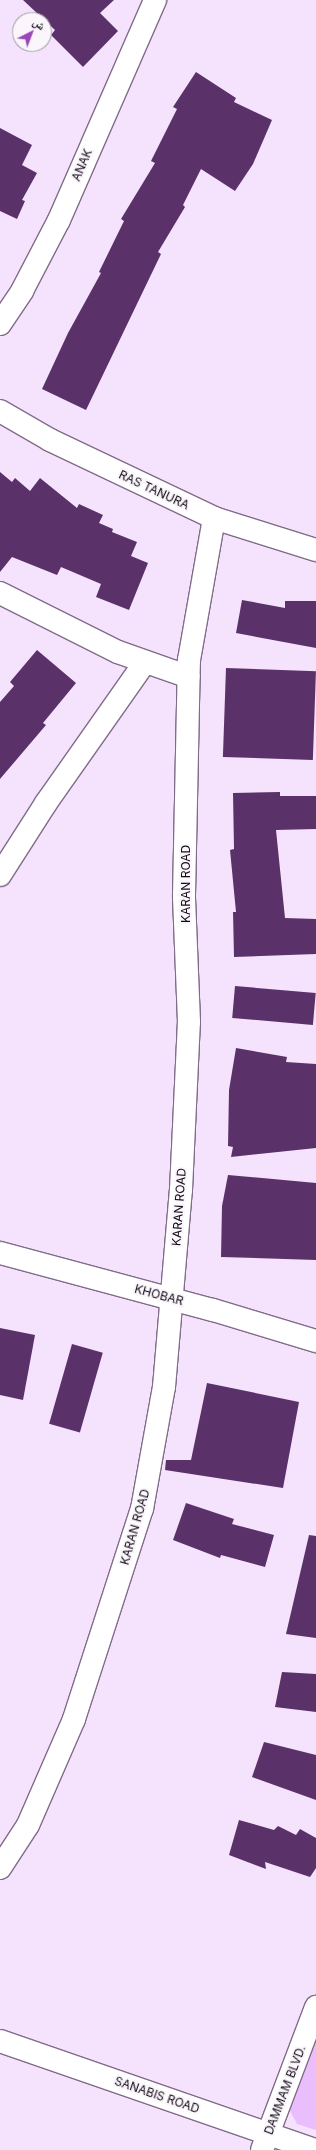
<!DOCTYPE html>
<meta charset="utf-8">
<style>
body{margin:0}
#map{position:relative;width:316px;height:2150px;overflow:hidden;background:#f5e3fd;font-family:Inter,"Noto Naskh Arabic",sans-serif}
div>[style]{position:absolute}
.green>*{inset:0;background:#eabdfd}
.building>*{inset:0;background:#5b316a;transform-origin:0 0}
.roads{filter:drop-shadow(1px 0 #816c89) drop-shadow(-1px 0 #816c89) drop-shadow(0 1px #816c89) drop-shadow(0 -1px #816c89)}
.minor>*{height:22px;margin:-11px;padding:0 11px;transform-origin:11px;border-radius:11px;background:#fff}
.major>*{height:22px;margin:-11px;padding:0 11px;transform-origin:11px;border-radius:11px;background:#fff}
span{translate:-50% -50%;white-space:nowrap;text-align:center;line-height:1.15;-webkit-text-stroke:4px #faf6fc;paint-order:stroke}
.street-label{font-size:12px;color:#120b15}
.north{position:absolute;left:12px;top:12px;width:40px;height:40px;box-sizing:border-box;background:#faf6fc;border:1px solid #9d98a0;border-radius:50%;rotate:42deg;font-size:11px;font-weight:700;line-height:16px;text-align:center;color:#120b15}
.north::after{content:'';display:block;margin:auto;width:14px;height:18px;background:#9947b6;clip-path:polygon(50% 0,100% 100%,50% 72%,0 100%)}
</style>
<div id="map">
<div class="green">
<div style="clip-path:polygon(316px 2030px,316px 2130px,297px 2124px,287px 2105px)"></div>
</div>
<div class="building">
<div style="clip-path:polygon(23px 0,114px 0,100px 13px,118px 31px,83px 67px,51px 35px,55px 30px)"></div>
<div style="clip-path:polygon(196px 72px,236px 98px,234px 102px,272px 120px,253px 164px,235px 191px,201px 169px,183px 205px,185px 207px,158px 252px,161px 254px,86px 410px,42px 389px,68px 333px,101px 273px,99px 272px,124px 221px,121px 219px,155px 163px,151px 161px,177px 109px,173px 107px)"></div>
<div style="clip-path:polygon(0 128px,32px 145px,22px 165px,37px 173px,22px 200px,25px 201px,17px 219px,0 211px)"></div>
<div style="clip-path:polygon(0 472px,12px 482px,15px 478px,30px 491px,40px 478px,77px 508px,79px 504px,103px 515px,99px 523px,113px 529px,112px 532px,137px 542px,131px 556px,148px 563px,129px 610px,96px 597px,101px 584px,61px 567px,57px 575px,12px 557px,0 572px)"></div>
<div style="clip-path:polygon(242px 600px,285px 608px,285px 601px,316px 601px,316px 648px,236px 633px)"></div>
<div style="clip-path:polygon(37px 650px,76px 683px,43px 723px,46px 725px,0 779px,0 702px,14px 686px,10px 682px)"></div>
<div style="left:226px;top:668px;width:90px;height:89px;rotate:2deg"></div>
<div style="clip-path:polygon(280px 792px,280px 796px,316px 796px,316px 829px,276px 830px,285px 918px,316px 919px,316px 954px,234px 957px,233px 912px,236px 912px,230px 850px,234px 849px,233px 793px)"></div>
<div style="left:235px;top:986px;width:81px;height:32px;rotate:5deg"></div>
<div style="clip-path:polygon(236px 1048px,287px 1057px,286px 1062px,316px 1064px,316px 1148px,231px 1157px,233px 1147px,228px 1146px,229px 1090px)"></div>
<div style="clip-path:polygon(228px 1175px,316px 1183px,316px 1260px,221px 1257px,222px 1206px)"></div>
<div style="clip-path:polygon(0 1328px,35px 1335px,23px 1400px,0 1395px)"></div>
<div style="left:72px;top:1344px;width:32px;height:83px;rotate:16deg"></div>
<div style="clip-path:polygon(207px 1383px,299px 1402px,283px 1488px,165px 1470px,166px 1460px,191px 1460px)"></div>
<div style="clip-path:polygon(186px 1503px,234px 1519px,232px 1524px,274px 1535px,265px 1567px,221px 1555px,220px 1558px,173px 1540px)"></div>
<div style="clip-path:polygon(309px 1535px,316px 1536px,316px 1638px,286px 1634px)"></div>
<div style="clip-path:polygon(282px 1672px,316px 1674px,316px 1712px,275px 1707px)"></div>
<div style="clip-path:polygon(264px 1742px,316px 1755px,316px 1800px,252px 1777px)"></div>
<div style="clip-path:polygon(239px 1820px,274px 1830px,278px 1826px,296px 1835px,300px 1829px,316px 1838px,316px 1868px,310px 1877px,265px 1862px,266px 1869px,229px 1855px)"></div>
</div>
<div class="roads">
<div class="minor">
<div style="left:0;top:324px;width:40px;rotate:-56deg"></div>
<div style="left:22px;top:291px;width:80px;rotate:-62.5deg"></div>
<div style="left:59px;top:220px;width:240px;rotate:-66.4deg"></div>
<div style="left:0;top:411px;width:58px;rotate:30.1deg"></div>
<div style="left:50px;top:440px;width:182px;rotate:25.4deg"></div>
<div style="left:214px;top:518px;width:107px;rotate:17.4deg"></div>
<div style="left:0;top:593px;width:132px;rotate:26.6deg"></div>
<div style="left:118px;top:652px;width:75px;rotate:19.4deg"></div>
<div style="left:0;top:875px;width:85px;rotate:-57.4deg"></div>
<div style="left:46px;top:803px;width:172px;rotate:-54.9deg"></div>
<div style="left:0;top:1868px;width:51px;rotate:-56.9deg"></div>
<div style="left:28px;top:1825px;width:116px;rotate:-66.5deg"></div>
<div style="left:74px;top:1719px;width:221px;rotate:-72.1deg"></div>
<div style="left:142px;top:1509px;width:124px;rotate:-79.8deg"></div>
<div style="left:164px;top:1387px;width:198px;rotate:-85.1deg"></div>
<div style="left:181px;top:1190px;width:168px;rotate:-87.3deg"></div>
<div style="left:189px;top:1022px;width:127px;rotate:-92.3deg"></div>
<div style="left:184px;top:895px;width:235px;rotate:-88.8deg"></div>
<div style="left:189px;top:660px;width:144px;rotate:-80deg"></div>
<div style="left:0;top:2041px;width:333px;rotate:19.1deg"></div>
</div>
<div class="major">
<div style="left:0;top:1253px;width:220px;rotate:15deg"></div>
<div style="left:213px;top:1310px;width:108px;rotate:16.8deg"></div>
<div style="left:262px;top:2150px;width:153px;rotate:-69.3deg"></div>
</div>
</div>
<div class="street-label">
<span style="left:82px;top:165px;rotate:-67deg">ANAK</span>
<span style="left:154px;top:490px;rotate:25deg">RAS TANURA</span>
<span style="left:186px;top:884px;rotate:-90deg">KARAN ROAD</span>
<span style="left:179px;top:1207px;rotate:-86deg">KARAN ROAD</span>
<span style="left:159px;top:1295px;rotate:15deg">KHOBAR</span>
<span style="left:135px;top:1527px;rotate:-74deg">KARAN ROAD</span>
<span style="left:285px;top:2090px;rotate:-69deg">DAMMAM BLVD.</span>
<span style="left:157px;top:2095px;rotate:19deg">SANABIS ROAD</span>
</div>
<div class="north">ش</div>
</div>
